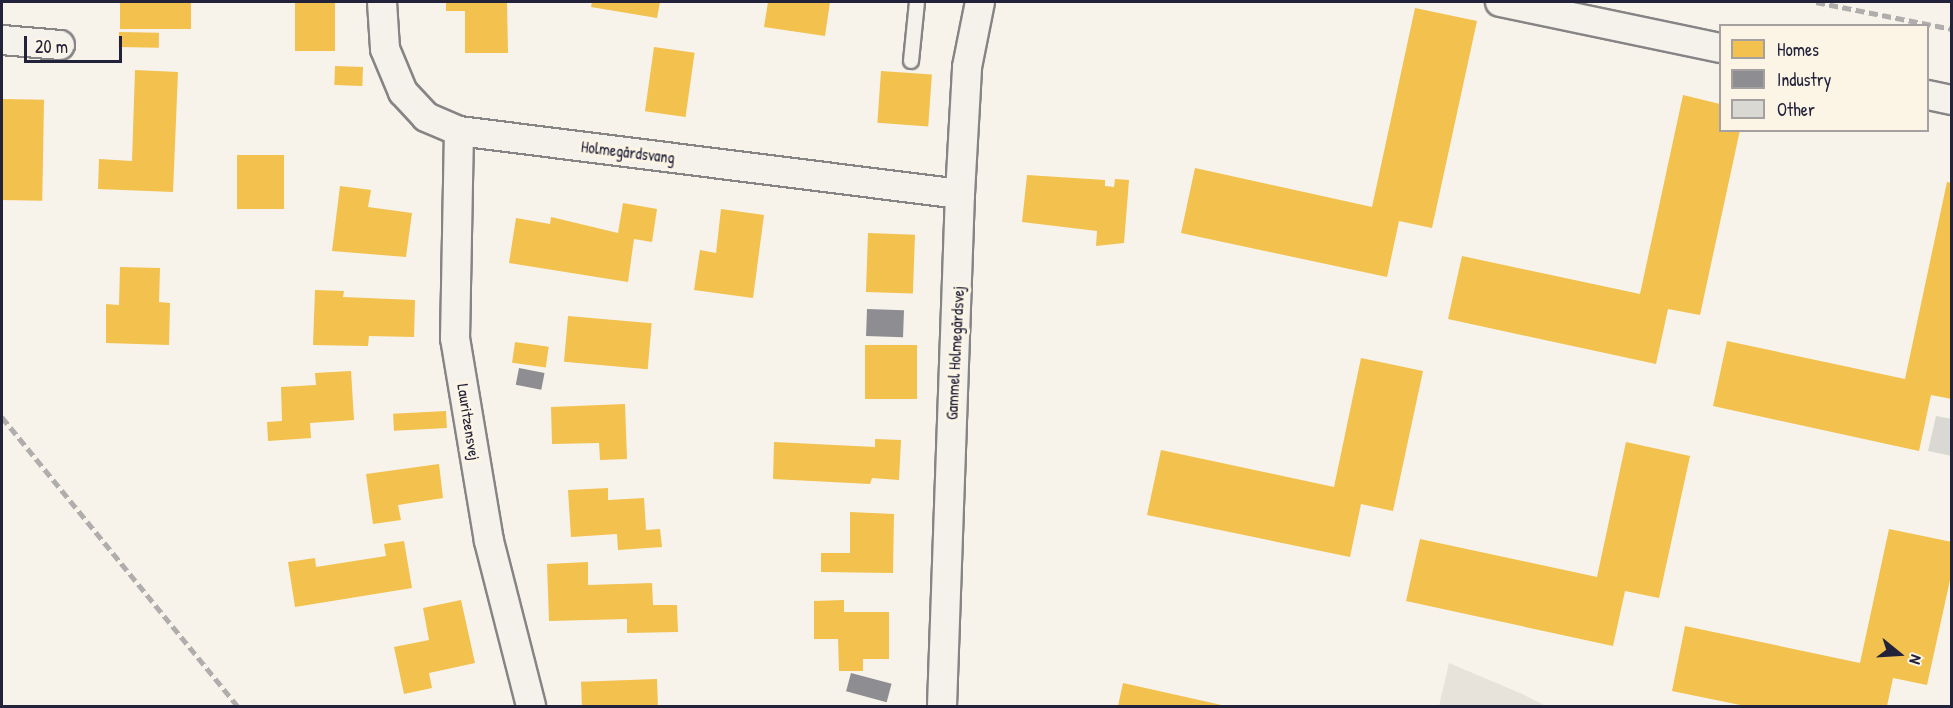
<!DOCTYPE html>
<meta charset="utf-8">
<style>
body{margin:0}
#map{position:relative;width:1953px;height:708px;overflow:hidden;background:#f7f3ea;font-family:"Patrick Hand",sans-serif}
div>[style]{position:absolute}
.green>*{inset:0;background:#e8e3da}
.homes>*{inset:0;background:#f2c14e;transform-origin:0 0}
.industry>*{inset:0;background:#8d8d92;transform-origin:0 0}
.building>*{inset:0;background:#dad8d2}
.roads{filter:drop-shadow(2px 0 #868485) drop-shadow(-2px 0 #868485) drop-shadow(0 2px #868485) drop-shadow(0 -2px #868485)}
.lane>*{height:14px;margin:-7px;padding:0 7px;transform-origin:7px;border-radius:7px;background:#f5f2ec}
.street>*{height:28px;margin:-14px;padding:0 14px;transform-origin:14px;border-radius:14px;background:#f5f2ec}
.rail>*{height:4.5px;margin-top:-2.25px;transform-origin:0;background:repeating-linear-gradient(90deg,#b0aead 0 9px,transparent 0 13.5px)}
span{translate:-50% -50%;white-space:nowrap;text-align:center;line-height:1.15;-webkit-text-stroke:6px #fcf5e5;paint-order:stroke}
.street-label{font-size:16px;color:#22223b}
.frame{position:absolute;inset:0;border:3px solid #22223b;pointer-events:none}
.legend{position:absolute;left:1719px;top:24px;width:210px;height:108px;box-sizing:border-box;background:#fcf5e5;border:2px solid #a5a1a1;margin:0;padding:8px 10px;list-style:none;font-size:18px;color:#22223b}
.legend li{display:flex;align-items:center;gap:12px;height:30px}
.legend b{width:30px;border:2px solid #a5a1a1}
.north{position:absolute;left:1869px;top:624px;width:60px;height:60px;-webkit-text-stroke:4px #fcf5e5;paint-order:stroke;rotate:108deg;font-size:16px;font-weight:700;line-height:24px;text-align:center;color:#22223b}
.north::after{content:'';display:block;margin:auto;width:21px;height:27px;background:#22223b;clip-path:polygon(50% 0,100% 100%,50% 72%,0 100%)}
.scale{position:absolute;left:24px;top:36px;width:98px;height:27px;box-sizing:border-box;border:3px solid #22223b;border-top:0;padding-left:8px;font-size:18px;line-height:21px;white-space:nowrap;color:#22223b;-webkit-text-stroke:4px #fcf5e5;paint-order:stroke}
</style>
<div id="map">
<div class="green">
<div style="clip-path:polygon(1449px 663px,1520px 693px,1546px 706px,1439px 706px)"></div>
</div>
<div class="homes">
<div style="left:120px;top:2px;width:71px;height:27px"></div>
<div style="left:295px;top:2px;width:40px;height:49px"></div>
<div style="clip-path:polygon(446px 2px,507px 2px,508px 53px,465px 53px,465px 11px,446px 11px)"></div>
<div style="clip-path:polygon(592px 2px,660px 2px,657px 18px,591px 7px)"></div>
<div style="clip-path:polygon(768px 2px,830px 2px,825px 36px,764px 27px)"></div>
<div style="clip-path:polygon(1415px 8px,1477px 21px,1432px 228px,1399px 221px,1387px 277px,1181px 233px,1195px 168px,1372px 207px)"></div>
<div style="left:119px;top:32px;width:40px;height:15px;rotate:1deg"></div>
<div style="left:654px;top:47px;width:41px;height:65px;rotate:8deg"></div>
<div style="left:335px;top:66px;width:28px;height:19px;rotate:2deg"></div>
<div style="clip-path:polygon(135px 70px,178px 72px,173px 192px,98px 189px,99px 159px,132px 161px)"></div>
<div style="left:881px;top:71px;width:51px;height:52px;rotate:4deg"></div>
<div style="clip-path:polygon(1683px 95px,1720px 104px,1720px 130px,1740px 130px,1700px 315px,1668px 309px,1656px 364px,1448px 319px,1462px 256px,1640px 294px)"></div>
<div style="left:2px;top:99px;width:42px;height:101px;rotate:1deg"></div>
<div style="left:237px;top:155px;width:47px;height:54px"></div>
<div style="clip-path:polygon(1027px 175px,1105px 180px,1105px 186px,1114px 187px,1115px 179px,1129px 180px,1124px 243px,1096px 246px,1097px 231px,1022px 222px)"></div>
<div style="clip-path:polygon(1947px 182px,1952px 183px,1952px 399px,1931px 395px,1919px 451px,1713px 406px,1727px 341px,1905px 379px)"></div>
<div style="clip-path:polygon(340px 186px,371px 190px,368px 207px,412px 213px,406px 257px,332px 251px)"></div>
<div style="clip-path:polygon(623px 203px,657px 209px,652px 242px,634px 239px,628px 282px,509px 263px,516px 218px,550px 224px,551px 217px,618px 233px)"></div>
<div style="clip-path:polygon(721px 209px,764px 215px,753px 298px,694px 290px,700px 250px,716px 253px)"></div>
<div style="left:868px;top:233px;width:47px;height:59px;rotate:2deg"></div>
<div style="clip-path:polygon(120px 267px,160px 268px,159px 302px,170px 303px,169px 345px,106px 343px,106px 304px,119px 305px)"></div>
<div style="clip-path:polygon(315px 290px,344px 291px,343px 297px,415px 300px,414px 337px,369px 336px,368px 346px,313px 345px)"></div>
<div style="left:568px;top:316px;width:84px;height:46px;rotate:5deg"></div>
<div style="left:515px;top:342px;width:34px;height:21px;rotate:8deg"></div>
<div style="left:917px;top:345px;width:54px;height:52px;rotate:90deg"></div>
<div style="clip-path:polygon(1361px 358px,1423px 371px,1393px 511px,1361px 504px,1350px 557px,1147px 515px,1161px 450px,1334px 487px)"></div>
<div style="clip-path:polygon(351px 371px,354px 420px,310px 423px,311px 438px,268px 441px,267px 422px,282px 421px,281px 387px,316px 385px,315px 373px)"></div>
<div style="clip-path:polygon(625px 404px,627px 459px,600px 460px,599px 443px,552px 444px,551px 407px)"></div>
<div style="left:446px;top:411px;width:17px;height:53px;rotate:87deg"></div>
<div style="clip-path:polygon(875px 439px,901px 440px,899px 480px,872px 478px,870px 484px,773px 479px,774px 442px,875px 447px)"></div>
<div style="clip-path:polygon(1626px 442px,1690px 456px,1659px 598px,1625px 591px,1613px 646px,1406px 601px,1420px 539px,1597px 577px)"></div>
<div style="clip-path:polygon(439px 464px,443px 498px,398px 505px,401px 520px,373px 524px,366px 474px)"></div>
<div style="clip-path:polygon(608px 488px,608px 500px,644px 498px,646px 530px,660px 529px,662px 547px,618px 550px,617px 534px,571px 537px,568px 490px)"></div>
<div style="clip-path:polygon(850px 512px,894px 514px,893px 573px,821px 572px,821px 553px,850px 553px)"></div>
<div style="clip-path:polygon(1889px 529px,1952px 542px,1952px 571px,1927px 685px,1893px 678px,1887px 706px,1745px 706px,1672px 691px,1685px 626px,1860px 663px)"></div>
<div style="clip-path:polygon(404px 541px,412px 588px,295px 607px,288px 562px,315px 558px,316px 567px,386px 556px,384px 544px)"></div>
<div style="clip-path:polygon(588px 562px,588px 585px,652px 583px,653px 605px,677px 605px,678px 632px,627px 633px,627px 619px,549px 621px,547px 564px)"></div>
<div style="clip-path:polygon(461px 600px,475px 663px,429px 673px,432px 688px,404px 694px,394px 647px,429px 640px,423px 608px)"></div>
<div style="clip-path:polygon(844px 600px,844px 612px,889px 612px,889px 659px,863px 659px,863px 671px,839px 671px,838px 639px,814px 639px,814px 601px)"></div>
<div style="left:657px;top:679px;width:27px;height:76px;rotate:88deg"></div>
<div style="clip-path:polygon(1123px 683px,1226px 706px,1118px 706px)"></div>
</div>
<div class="industry">
<div style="left:867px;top:309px;width:37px;height:27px;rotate:2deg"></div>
<div style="left:519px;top:368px;width:26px;height:17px;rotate:11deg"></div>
<div style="left:851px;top:673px;width:42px;height:19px;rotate:15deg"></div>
</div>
<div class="building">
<div style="clip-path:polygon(1936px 416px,1952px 419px,1952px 456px,1928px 451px)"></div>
</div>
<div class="roads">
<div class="lane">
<div style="left:911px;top:61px;width:59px;rotate:-84.2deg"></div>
</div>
<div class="street">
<div style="left:382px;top:2px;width:47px;rotate:86.3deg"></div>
<div style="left:385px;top:49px;width:47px;rotate:67.3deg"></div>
<div style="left:403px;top:92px;width:34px;rotate:47deg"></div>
<div style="left:426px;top:117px;width:36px;rotate:23deg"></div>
<div style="left:459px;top:131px;width:505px;rotate:7.17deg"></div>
<div style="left:1500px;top:2px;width:225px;rotate:11.8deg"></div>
<div style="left:2px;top:40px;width:58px;rotate:4.9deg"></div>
<div style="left:1928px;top:95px;width:25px;rotate:12deg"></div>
<div style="left:459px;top:131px;width:207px;rotate:91.1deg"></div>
<div style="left:455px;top:338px;width:206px;rotate:80.5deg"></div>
<div style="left:489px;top:541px;width:170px;rotate:75.7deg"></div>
<div style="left:942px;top:706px;width:512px;rotate:-87.99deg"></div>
<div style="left:960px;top:194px;width:127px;rotate:-86.8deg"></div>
<div style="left:967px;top:67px;width:66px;rotate:-78.7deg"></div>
</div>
</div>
<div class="rail">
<div style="left:1816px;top:2px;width:139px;rotate:11.2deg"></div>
<div style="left:2px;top:417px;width:373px;rotate:50.8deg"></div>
</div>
<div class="street-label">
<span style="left:628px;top:152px;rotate:7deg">Holmegårdsvang</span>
<span style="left:955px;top:353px;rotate:-87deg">Gammel Holmegårdsvej</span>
<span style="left:469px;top:422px;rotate:81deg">Lauritzensvej</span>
</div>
<div class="frame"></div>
<ul class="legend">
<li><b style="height:16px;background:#f2c14e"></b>Homes</li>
<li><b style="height:16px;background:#8d8d92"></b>Industry</li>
<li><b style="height:16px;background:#dad8d2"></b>Other</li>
</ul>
<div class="north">N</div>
<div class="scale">20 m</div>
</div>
